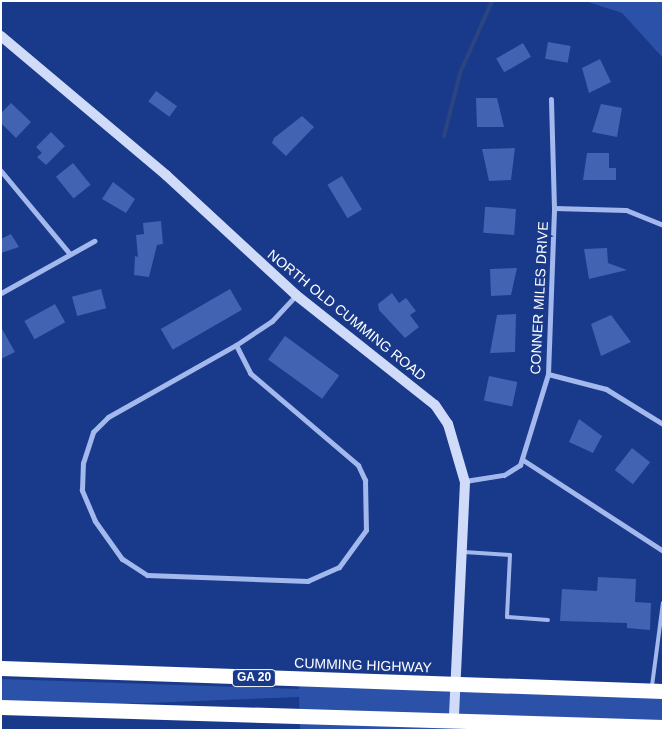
<!DOCTYPE html>
<style>
body{margin:0}
#map{position:relative;width:664px;height:731px;overflow:hidden;background:#19398a;font-family:Arial,sans-serif}
div>[style]{position:absolute}
.green>*{inset:0;background:#2c51a8}
.stream>*{height:4px;margin:-2px;padding:0 2px;transform-origin:2px;border-radius:2px;background:#2c4481}
.building>*{inset:0;background:#4262b2;transform-origin:0 0}
.lane>*{height:4px;margin:-2px;padding:0 2px;transform-origin:2px;border-radius:2px;background:#a3b9ed}
.street>*{height:5px;margin:-2.5px;padding:0 2.5px;transform-origin:2.5px;border-radius:2.5px;background:#a3b9ed}
.secondary>*{height:10px;margin:-5px;padding:0 5px;transform-origin:5px;border-radius:5px;background:#d0dbfa}
.highway>*{height:15px;margin:-7.5px;padding:0 7.5px;transform-origin:7.5px;border-radius:7.5px;background:#fff}
span{translate:-50% -50%;white-space:nowrap;text-align:center;line-height:1.15;-webkit-text-stroke:5px #19398a;paint-order:stroke}
.shield-label span{padding:1px 4px;background:#19398a;border:1px solid;border-radius:4px;-webkit-text-stroke-width:0}
.shield-label{font-size:12px;color:#fff;font-weight:700}
.street-label{font-size:14px;color:#fff}
.frame{position:absolute;inset:0;border:2px solid #fff;pointer-events:none}
</style>
<div id="map">
<div class="green">
<div style="clip-path:polygon(585px 1px,663px 1px,663px 58px,622px 13px)"></div>
<div style="clip-path:polygon(300px 674px,663px 688px,663px 730px,300px 730px,299px 697px,95px 705px,1px 701px,1px 679px,299px 689px)"></div>
</div>
<div class="stream">
<div style="left:444px;top:136px;width:65px;rotate:-75.7deg"></div>
<div style="left:460px;top:73px;width:79px;rotate:-66deg"></div>
</div>
<div class="building">
<div style="left:548px;top:42px;width:23px;height:17px;rotate:10deg"></div>
<div style="left:523px;top:43px;width:16px;height:31px;rotate:60deg"></div>
<div style="clip-path:polygon(600px 59px,611px 82px,589px 93px,582px 68px)"></div>
<div style="left:156px;top:91px;width:26px;height:13px;rotate:36deg"></div>
<div style="clip-path:polygon(476px 98px,497px 98px,504px 127px,477px 127px)"></div>
<div style="clip-path:polygon(11px 103px,31px 122px,16px 138px,1px 123px,1px 113px)"></div>
<div style="clip-path:polygon(601px 104px,622px 108px,617px 137px,592px 132px)"></div>
<div style="clip-path:polygon(302px 116px,314px 127px,286px 156px,272px 143px,274px 138px)"></div>
<div style="clip-path:polygon(51px 132px,65px 146px,46px 165px,37px 157px,42px 153px,36px 147px)"></div>
<div style="clip-path:polygon(515px 148px,511px 180px,489px 181px,482px 149px)"></div>
<div style="clip-path:polygon(587px 153px,609px 153px,609px 168px,616px 168px,616px 180px,583px 180px)"></div>
<div style="left:73px;top:163px;width:28px;height:22px;rotate:51deg"></div>
<div style="left:342px;top:176px;width:39px;height:17px;rotate:59deg"></div>
<div style="clip-path:polygon(113px 182px,135px 199px,126px 213px,102px 199px)"></div>
<div style="left:516px;top:209px;width:26px;height:31px;rotate:94deg"></div>
<div style="clip-path:polygon(161px 221px,163px 244px,157px 245px,149px 277px,134px 275px,135px 256px,138px 257px,136px 235px,144px 234px,143px 223px)"></div>
<div style="clip-path:polygon(11px 234px,19px 247px,1px 253px,1px 239px)"></div>
<div style="clip-path:polygon(607px 248px,608px 263px,627px 270px,589px 279px,584px 249px)"></div>
<div style="clip-path:polygon(517px 268px,511px 295px,491px 296px,490px 269px)"></div>
<div style="left:101px;top:289px;width:20px;height:30px;rotate:75deg"></div>
<div style="left:230px;top:289px;width:24px;height:80px;rotate:60deg"></div>
<div style="clip-path:polygon(392px 293px,399px 303px,406px 298px,416px 311px,410px 315px,419px 327px,405px 338px,379px 310px,378px 304px)"></div>
<div style="left:55px;top:304px;width:21px;height:35px;rotate:61deg"></div>
<div style="clip-path:polygon(516px 314px,515px 352px,490px 353px,497px 315px)"></div>
<div style="clip-path:polygon(611px 315px,631px 342px,601px 356px,591px 324px)"></div>
<div style="clip-path:polygon(1px 327px,15px 352px,1px 359px)"></div>
<div style="left:285px;top:336px;width:67px;height:29px;rotate:36deg"></div>
<div style="left:489px;top:376px;width:29px;height:25px;rotate:12deg"></div>
<div style="clip-path:polygon(579px 419px,602px 436px,593px 453px,569px 442px)"></div>
<div style="left:632px;top:448px;width:23px;height:28px;rotate:38deg"></div>
<div style="clip-path:polygon(598px 577px,636px 579px,635px 602px,651px 603px,650px 630px,627px 628px,627px 623px,560px 621px,562px 589px,597px 591px)"></div>
</div>
<div class="lane">
<div style="left:464px;top:552px;width:46px;rotate:3.7deg"></div>
<div style="left:510px;top:555px;width:62px;rotate:92.8deg"></div>
<div style="left:507px;top:617px;width:41px;rotate:4.2deg"></div>
<div style="left:652px;top:686px;width:84px;rotate:-82.5deg"></div>
</div>
<div class="street">
<div style="left:1px;top:171px;width:108px;rotate:50.3deg"></div>
<div style="left:554px;top:208px;width:72px;rotate:1.6deg"></div>
<div style="left:626px;top:210px;width:40px;rotate:22deg"></div>
<div style="left:1px;top:293px;width:107px;rotate:-29.2deg"></div>
<div style="left:236px;top:345px;width:31px;rotate:63deg"></div>
<div style="left:250px;top:373px;width:142px;rotate:40.4deg"></div>
<div style="left:358px;top:465px;width:17px;rotate:65deg"></div>
<div style="left:365px;top:480px;width:50px;rotate:88.9deg"></div>
<div style="left:366px;top:530px;width:46px;rotate:126.1deg"></div>
<div style="left:339px;top:567px;width:34px;rotate:156deg"></div>
<div style="left:308px;top:581px;width:161px;rotate:-177.9deg"></div>
<div style="left:147px;top:575px;width:30px;rotate:-147deg"></div>
<div style="left:122px;top:559px;width:47px;rotate:-125.4deg"></div>
<div style="left:95px;top:521px;width:34px;rotate:-113deg"></div>
<div style="left:82px;top:490px;width:27px;rotate:-88deg"></div>
<div style="left:83px;top:463px;width:33px;rotate:-72deg"></div>
<div style="left:93px;top:432px;width:21px;rotate:-45deg"></div>
<div style="left:108px;top:417px;width:147px;rotate:-29.4deg"></div>
<div style="left:236px;top:345px;width:43px;rotate:-33.7deg"></div>
<div style="left:272px;top:321px;width:35px;rotate:-47deg"></div>
<div style="left:548px;top:374px;width:60px;rotate:14.5deg"></div>
<div style="left:606px;top:389px;width:67px;rotate:31.6deg"></div>
<div style="left:523px;top:460px;width:167px;rotate:33deg"></div>
<div style="left:465px;top:481px;width:39px;rotate:-9deg"></div>
<div style="left:504px;top:475px;width:19px;rotate:-32deg"></div>
<div style="left:520px;top:465px;width:95px;rotate:-72.9deg"></div>
<div style="left:548px;top:374px;width:166px;rotate:-87.9deg"></div>
<div style="left:554px;top:208px;width:109px;rotate:-91.6deg"></div>
</div>
<div class="secondary">
<div style="left:1px;top:36px;width:216px;rotate:40.1deg"></div>
<div style="left:166px;top:175px;width:177px;rotate:42.7deg"></div>
<div style="left:296px;top:295px;width:177px;rotate:38.4deg"></div>
<div style="left:435px;top:405px;width:23px;rotate:56deg"></div>
<div style="left:448px;top:424px;width:60px;rotate:73.7deg"></div>
<div style="left:465px;top:482px;width:236px;rotate:92.7deg"></div>
</div>
<div class="highway">
<div style="left:1px;top:668px;width:662px;rotate:1.99deg"></div>
<div style="left:1px;top:707px;width:662px;rotate:1.73deg"></div>
</div>
<div class="shield-label">
<span style="left:254px;top:678px">GA 20</span>
</div>
<div class="street-label">
<span style="left:539px;top:298px;rotate:-87deg">CONNER MILES DRIVE</span>
<span style="left:347px;top:315px;rotate:39deg">NORTH OLD CUMMING ROAD</span>
<span style="left:363px;top:665px;rotate:2deg">CUMMING HIGHWAY</span>
</div>
<div class="frame"></div>
</div>
